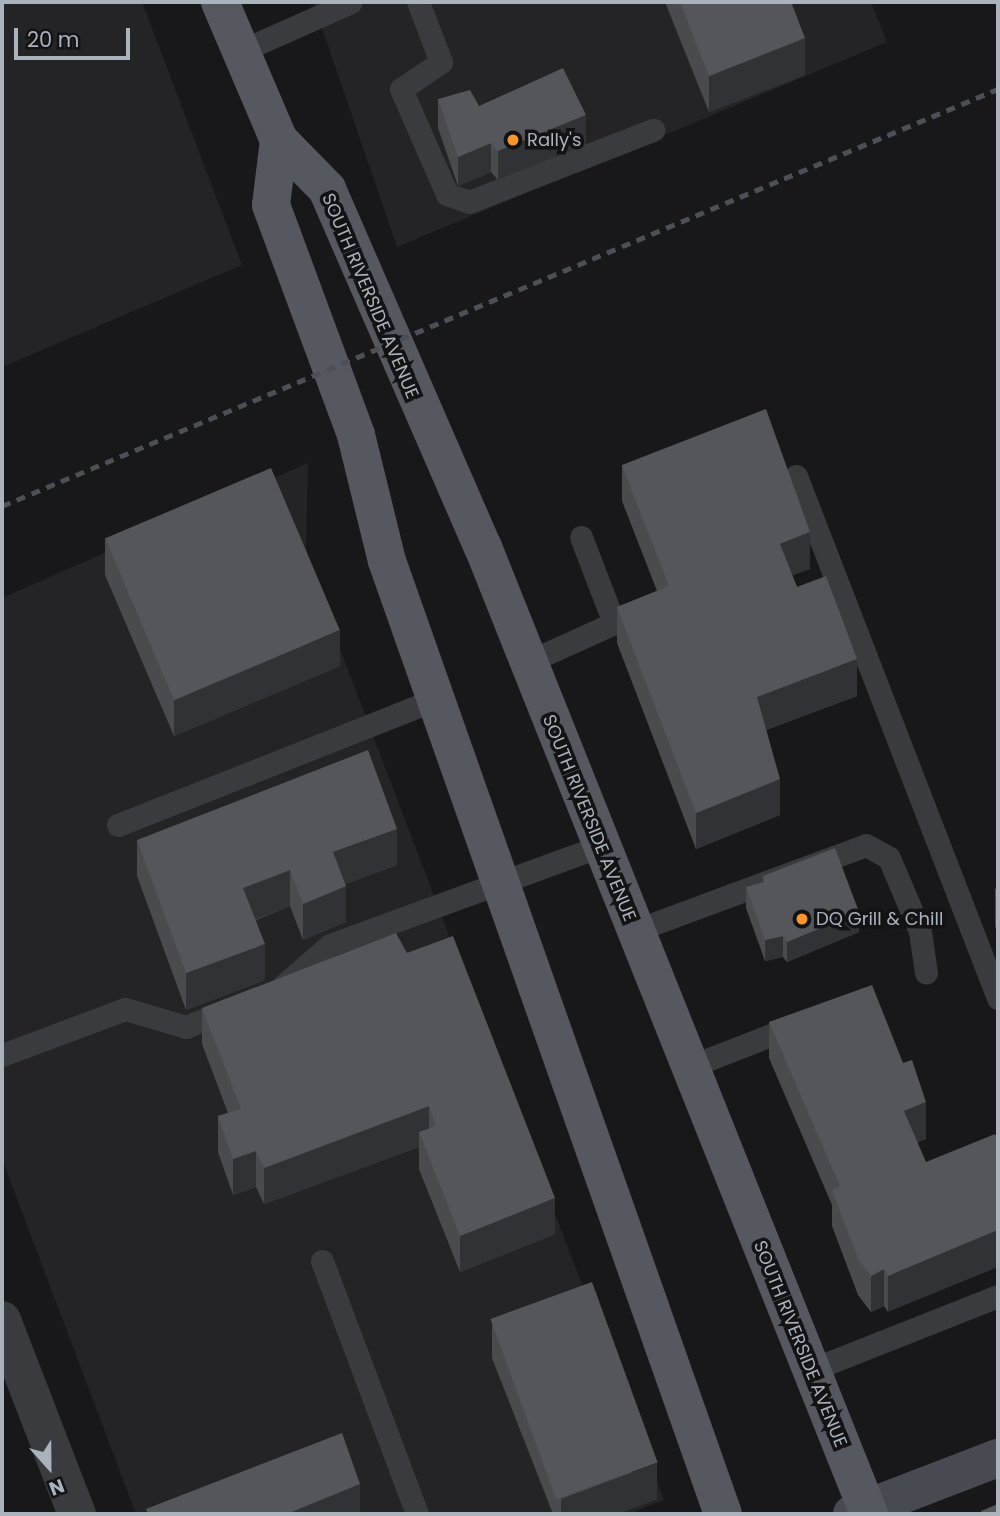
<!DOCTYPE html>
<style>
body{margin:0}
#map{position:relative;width:1000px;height:1516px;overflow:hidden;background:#18181a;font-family:Poppins,sans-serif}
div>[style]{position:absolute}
.built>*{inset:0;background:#242427}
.lane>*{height:23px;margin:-11.5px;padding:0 11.5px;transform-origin:11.5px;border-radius:11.5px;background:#393b3f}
.street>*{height:38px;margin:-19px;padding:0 19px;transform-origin:19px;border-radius:19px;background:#393b3f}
.secondary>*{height:38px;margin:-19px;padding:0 19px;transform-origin:19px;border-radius:19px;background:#474a50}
.primary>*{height:38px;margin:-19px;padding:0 19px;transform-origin:19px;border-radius:19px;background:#55585f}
.rail>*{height:5px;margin-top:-2.5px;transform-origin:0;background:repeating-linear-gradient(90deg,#4c4f55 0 9px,transparent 0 16px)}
.wall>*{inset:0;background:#494b4f}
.shaded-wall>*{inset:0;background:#313235}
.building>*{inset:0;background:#54565b;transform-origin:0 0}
.dots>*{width:19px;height:19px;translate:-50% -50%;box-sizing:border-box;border:4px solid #131315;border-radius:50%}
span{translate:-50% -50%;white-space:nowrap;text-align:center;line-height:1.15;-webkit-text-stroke:7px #131315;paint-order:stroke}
.poi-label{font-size:18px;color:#aab2bb}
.left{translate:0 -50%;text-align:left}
.street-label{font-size:18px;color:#aab2bb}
.frame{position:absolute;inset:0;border:4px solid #aab2bb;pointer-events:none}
.north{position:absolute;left:14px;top:1432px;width:70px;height:70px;-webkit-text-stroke:5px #131315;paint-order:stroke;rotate:159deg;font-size:19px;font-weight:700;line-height:28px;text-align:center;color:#aab2bb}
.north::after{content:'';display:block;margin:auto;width:24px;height:32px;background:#aab2bb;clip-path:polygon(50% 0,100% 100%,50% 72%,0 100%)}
.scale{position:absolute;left:14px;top:28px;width:116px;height:32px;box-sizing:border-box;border:4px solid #aab2bb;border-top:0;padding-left:9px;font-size:21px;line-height:24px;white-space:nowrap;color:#aab2bb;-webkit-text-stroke:5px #131315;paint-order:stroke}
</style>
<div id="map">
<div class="built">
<div style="clip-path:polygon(2px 2px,142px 2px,242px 265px,2px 367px)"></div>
<div style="clip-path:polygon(313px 2px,871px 2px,887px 42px,397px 247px)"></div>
<div style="clip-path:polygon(308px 463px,306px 549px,321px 599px,664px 1500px,628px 1514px,136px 1514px,2px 1159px,2px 598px)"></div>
</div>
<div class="lane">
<div style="left:418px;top:2px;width:64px;rotate:69deg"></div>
<div style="left:441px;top:62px;width:48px;rotate:146deg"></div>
<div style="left:401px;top:89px;width:115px;rotate:66.3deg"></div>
<div style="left:447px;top:194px;width:23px;rotate:20deg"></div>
<div style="left:469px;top:202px;width:198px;rotate:-21.4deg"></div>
<div style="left:241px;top:51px;width:120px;rotate:-24deg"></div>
<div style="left:796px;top:476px;width:560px;rotate:68.84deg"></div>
<div style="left:528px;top:662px;width:94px;rotate:-24.4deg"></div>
<div style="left:614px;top:623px;width:92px;rotate:-111deg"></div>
<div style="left:118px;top:825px;width:343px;rotate:-21.6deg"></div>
<div style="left:634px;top:931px;width:247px;rotate:-20.3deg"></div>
<div style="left:866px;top:845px;width:26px;rotate:29deg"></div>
<div style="left:889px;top:858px;width:79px;rotate:67deg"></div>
<div style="left:920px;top:931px;width:42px;rotate:81.9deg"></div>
<div style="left:283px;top:986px;width:62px;rotate:-41.1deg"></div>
<div style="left:330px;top:945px;width:289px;rotate:-20.1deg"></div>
<div style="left:2px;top:1055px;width:131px;rotate:-20.5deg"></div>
<div style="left:125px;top:1009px;width:64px;rotate:16.4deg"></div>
<div style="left:186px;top:1027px;width:47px;rotate:-22.7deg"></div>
<div style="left:689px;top:1067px;width:90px;rotate:-21.4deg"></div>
<div style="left:322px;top:1261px;width:270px;rotate:69.4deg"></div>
<div style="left:811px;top:1370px;width:201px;rotate:-21.6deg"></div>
</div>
<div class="street">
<div style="left:2px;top:1320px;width:208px;rotate:68.9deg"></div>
</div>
<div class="secondary">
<div style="left:852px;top:1514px;width:156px;rotate:-21deg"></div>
</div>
<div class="primary">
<div style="left:220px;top:2px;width:150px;rotate:66.9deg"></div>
<div style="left:279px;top:140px;width:69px;rotate:45.6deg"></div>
<div style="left:327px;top:189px;width:391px;rotate:66.5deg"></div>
<div style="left:483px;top:547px;width:1041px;rotate:68.24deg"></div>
<div style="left:279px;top:140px;width:65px;rotate:97deg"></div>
<div style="left:271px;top:205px;width:245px;rotate:69.7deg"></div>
<div style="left:356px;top:435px;width:130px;rotate:76.2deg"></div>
<div style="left:387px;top:561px;width:1010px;rotate:70.58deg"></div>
</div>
<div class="rail">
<div style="left:2px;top:506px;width:1080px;rotate:-22.72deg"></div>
</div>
<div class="wall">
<div style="clip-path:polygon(665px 2px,791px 2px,805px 75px,709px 112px)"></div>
<div style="clip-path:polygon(438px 99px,479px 106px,586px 145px,498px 180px,491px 172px,458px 186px,438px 128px)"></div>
<div style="clip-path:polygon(622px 465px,810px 569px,792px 575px,797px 587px,857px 696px,766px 730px,780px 815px,696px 849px,617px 643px,617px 607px,657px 591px,622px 501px)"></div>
<div style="clip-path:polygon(105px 538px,340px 666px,174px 736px,105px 575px)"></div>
<div style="clip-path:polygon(137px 840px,397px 865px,345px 884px,346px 922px,303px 940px,290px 906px,256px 920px,265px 980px,186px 1010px,137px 876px)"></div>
<div style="clip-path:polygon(763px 876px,859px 932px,787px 962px,783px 957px,765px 961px,746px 908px,746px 887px,763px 883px)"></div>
<div style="clip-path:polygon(998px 888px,998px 935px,995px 926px,995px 889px)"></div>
<div style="clip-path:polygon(407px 953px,555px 1234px,460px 1272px,419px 1169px,419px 1147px,264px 1204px,256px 1187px,233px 1195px,218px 1152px,218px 1116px,228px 1113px,202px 1044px,202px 1008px)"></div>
<div style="clip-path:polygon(769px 1022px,926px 1139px,918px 1142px,888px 1312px,884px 1306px,871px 1312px,858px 1295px,832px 1226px,832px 1205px,769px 1058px)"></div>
<div style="clip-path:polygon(492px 1322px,657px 1499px,617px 1514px,553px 1514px,492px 1358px)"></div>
</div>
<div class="shaded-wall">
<div style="clip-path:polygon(805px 38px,805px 75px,709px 112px,709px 76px)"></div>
<div style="clip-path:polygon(586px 115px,586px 145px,498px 180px,498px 151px)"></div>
<div style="clip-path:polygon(491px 143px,491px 172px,458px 186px,458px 157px)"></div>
<div style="clip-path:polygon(810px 532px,810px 569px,780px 580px,780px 544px)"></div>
<div style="clip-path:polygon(340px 630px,340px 666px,174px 736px,174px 699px)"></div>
<div style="clip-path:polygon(857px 659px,857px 696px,757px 733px,757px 697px)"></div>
<div style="clip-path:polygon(780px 779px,780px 815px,696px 849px,696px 813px)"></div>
<div style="clip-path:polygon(397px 829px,397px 865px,333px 888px,333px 852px)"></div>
<div style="clip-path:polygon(290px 870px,290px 906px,243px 924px,243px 888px)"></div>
<div style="clip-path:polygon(346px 886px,346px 922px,303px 940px,303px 904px)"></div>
<div style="clip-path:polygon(859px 912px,859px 932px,787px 962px,787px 942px)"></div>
<div style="clip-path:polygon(783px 936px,783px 957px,765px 961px,765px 940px)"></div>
<div style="clip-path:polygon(265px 944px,265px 980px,186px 1010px,186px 973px)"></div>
<div style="clip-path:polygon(926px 1102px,926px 1139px,904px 1147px,904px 1111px)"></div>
<div style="clip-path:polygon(429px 1106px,429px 1143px,419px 1132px,419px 1147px,264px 1204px,264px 1168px)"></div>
<div style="clip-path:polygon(256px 1151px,256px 1187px,233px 1195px,233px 1159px)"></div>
<div style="clip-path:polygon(555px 1198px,555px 1234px,460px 1272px,460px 1236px)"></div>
<div style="clip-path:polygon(998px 1230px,998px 1267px,888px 1312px,888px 1276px)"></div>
<div style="clip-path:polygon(884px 1269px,884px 1306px,871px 1312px,871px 1276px)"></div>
<div style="clip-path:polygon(657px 1463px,657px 1499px,617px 1514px,561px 1514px,561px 1499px)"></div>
<div style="clip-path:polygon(360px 1484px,360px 1514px,287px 1514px)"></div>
</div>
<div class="building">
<div style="clip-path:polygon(680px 2px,791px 2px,805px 38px,709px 76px)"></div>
<div style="clip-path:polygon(563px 68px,586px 115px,498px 151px,491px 143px,458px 157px,438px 99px,470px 90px,479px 106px)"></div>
<div style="clip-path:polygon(766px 409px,810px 532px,780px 544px,797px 587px,826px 576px,857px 659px,757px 697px,780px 779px,696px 813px,617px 607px,669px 586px,622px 465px)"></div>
<div style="left:271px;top:468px;width:176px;height:180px;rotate:67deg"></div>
<div style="clip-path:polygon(368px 750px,397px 829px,333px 852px,346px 886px,303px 904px,290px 870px,243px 888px,265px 944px,186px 973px,137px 840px)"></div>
<div style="clip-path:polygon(835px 848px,859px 912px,787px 942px,783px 936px,765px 940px,746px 887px,764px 882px,763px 876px)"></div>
<div style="clip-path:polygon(998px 888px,998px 899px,995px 889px)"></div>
<div style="clip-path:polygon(396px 933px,407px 953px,453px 936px,555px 1198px,460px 1236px,419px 1132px,436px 1126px,429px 1106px,264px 1168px,256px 1151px,233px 1159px,218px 1116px,241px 1109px,202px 1008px)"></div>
<div style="clip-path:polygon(872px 985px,903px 1063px,912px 1060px,926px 1102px,904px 1111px,926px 1162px,995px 1134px,998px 1140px,998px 1230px,888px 1276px,884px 1269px,871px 1276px,858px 1259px,832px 1190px,840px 1186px,769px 1022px)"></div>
<div style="left:592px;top:1282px;width:192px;height:108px;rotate:70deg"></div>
<div style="clip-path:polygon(342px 1433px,360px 1484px,287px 1514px,148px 1514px,146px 1509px)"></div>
<div style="clip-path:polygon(998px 1504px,998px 1514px,983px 1514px,981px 1511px)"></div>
</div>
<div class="dots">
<div style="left:513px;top:140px;background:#fa9430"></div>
<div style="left:802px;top:919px;background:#fa9430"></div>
</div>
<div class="poi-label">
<span class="left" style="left:527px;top:140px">Rally's</span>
<span class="left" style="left:816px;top:919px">DQ Grill &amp; Chill</span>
</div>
<div class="street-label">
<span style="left:370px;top:296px;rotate:67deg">SOUTH RIVERSIDE AVENUE</span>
<span style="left:589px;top:818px;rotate:68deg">SOUTH RIVERSIDE AVENUE</span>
<span style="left:800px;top:1344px;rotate:68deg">SOUTH RIVERSIDE AVENUE</span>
</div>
<div class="frame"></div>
<div class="north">N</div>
<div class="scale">20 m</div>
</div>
